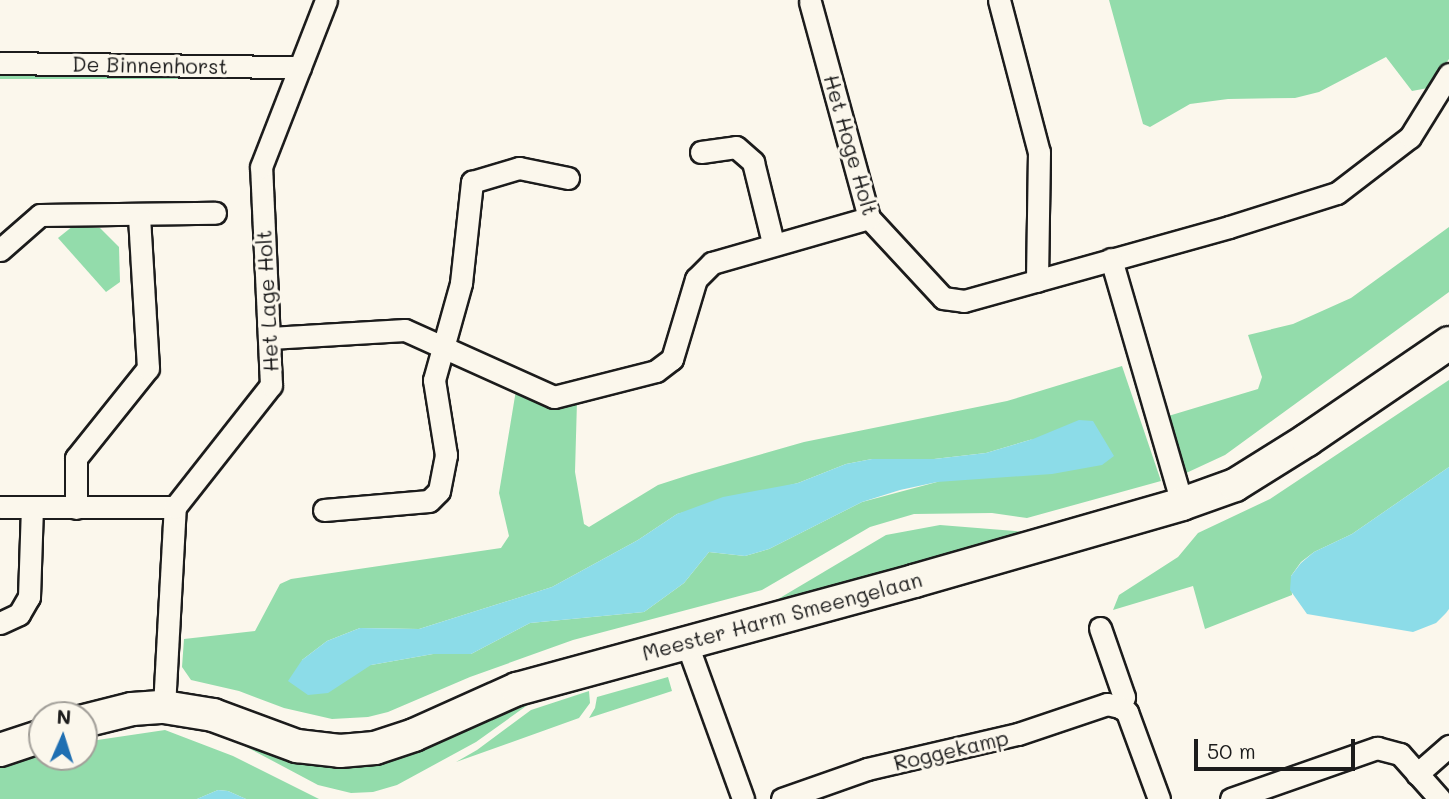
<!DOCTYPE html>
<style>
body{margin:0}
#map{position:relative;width:1449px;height:799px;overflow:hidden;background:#fbf7ec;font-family:Mali,sans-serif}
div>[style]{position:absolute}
.green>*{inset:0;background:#93dcab;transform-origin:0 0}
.water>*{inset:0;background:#8cdce8}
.roads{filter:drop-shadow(2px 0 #1c1c1c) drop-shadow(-2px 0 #1c1c1c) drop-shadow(0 2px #1c1c1c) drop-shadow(0 -2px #1c1c1c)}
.street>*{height:21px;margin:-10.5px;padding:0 10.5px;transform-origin:10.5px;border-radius:10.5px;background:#fbf7ec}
.secondary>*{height:32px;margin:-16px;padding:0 16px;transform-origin:16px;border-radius:16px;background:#fbf7ec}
span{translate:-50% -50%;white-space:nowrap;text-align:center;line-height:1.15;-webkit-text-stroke:6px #fbf7ec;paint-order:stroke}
.street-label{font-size:21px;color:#1c1c1c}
.north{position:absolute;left:28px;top:701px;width:70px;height:70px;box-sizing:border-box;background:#fbf7ec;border:2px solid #a29f99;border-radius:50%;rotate:3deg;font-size:19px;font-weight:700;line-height:28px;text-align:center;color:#1c1c1c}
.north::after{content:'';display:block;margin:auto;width:24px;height:32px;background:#1f6fb2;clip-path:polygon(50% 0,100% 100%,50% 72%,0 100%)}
.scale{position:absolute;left:1194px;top:739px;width:161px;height:32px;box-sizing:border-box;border:4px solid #1c1c1c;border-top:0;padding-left:9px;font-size:21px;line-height:24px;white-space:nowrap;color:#1c1c1c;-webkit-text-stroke:5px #fbf7ec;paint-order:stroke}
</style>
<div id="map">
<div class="green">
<div style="clip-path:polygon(1109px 0,1449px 0,1449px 59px,1428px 88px,1412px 91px,1386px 57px,1319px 92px,1295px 98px,1228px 99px,1190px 104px,1150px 127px,1143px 124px)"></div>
<div style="left:0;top:71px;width:263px;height:8px"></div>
<div style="clip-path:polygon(73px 226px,100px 228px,119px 247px,120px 282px,106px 292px,58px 238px)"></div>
<div style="clip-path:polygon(1449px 227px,1449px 292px,1225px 455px,1184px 474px,1165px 417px,1258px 389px,1262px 377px,1248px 335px,1293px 324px,1351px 298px)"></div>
<div style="clip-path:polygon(evenodd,1122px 366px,1161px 481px,1027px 518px,992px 513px,914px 514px,870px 527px,762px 590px,573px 640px,470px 677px,388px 712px,368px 717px,332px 719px,284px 708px,239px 691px,191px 680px,182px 667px,184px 639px,255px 631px,280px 584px,291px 579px,501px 548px,509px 536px,499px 493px,516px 390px,545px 406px,577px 401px,575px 472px,584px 524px,589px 527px,658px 485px,692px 474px,804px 442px,1007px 401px,1122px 366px,1033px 439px,937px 482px,862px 502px,769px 549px,745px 556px,709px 552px,684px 583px,644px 612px,530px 623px,471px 654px,433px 654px,371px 665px,302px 660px,327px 641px,360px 628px,419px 629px,552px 587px,638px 540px,677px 514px,798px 483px,846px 464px,872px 459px,934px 459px,986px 453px,1033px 439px)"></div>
<div style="clip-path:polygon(1449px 380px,1449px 467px,1352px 534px,1314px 552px,1301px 562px,1291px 576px,1292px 595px,1205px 629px,1193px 586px,1113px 610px,1119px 595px,1178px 557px,1198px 533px,1270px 499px)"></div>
<div style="clip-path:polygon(940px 525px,1038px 533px,763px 608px,886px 535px)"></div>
<div style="clip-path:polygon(668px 677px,672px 691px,589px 718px,595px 708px,597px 697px)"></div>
<div style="clip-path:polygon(589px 691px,590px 703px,579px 718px,456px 762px,477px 750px,531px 710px)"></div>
<div style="clip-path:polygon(536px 699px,476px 742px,397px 785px,373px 792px,351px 793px,318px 785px,224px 735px,294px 757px)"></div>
<div style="clip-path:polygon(165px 730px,233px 756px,319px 799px,246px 799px,228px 791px,218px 790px,197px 799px,0 799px,0 761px,42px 745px,42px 757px,84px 757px,84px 742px)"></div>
</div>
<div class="water">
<div style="clip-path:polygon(1079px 420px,1093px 421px,1114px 456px,1102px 465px,1052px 474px,937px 482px,900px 490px,862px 502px,769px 549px,745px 556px,709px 552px,684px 583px,644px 612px,530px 623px,471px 654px,433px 654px,371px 665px,328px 693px,308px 695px,288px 681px,302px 660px,327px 641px,360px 628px,419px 629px,552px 587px,638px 540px,677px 514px,723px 497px,798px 483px,846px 464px,872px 459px,934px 459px,986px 453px,1033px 439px)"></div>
<div style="clip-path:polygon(1449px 467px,1449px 609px,1446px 613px,1436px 623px,1413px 632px,1307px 614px,1290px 590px,1291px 576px,1301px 563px,1314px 552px,1352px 534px)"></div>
<div style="clip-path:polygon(218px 790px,228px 791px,246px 799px,197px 799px)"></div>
</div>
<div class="roads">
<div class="street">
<div style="left:999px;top:0;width:157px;rotate:75.3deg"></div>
<div style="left:1039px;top:152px;width:129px;rotate:90.9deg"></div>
<div style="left:810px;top:2px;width:224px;rotate:74.7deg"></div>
<div style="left:869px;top:218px;width:109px;rotate:47.2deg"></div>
<div style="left:943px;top:298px;width:21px;rotate:8deg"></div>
<div style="left:964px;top:301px;width:275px;rotate:-15.6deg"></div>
<div style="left:1229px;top:227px;width:113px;rotate:-17.5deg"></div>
<div style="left:1337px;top:193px;width:92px;rotate:-37.5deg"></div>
<div style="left:1410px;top:137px;width:74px;rotate:-58.2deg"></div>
<div style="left:0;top:63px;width:300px;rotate:0.8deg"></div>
<div style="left:701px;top:152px;width:35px;rotate:-8deg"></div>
<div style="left:736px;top:147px;width:23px;rotate:41deg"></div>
<div style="left:753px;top:162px;width:83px;rotate:76.1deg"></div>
<div style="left:0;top:250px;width:53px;rotate:-41.2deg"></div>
<div style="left:40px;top:215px;width:175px;rotate:-0.7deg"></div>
<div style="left:1111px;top:259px;width:255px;rotate:73.8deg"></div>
<div style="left:270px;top:338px;width:135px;rotate:-3.4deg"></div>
<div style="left:405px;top:330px;width:163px;rotate:24.2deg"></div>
<div style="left:554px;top:397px;width:105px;rotate:-14.3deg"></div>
<div style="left:656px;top:371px;width:20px;rotate:-37deg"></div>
<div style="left:672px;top:359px;width:84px;rotate:-73.3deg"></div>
<div style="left:696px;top:279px;width:23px;rotate:-45deg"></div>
<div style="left:712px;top:263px;width:163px;rotate:-16deg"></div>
<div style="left:0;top:507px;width:175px"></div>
<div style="left:76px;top:508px;width:50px;rotate:-90deg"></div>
<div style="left:76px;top:458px;width:115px;rotate:-51.3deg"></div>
<div style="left:148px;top:368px;width:152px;rotate:-93.4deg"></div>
<div style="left:324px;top:510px;width:105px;rotate:-4.9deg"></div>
<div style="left:429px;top:501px;width:14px;rotate:-45deg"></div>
<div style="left:439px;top:491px;width:37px;rotate:-79deg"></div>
<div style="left:446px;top:455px;width:76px;rotate:-99.1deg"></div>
<div style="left:434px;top:380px;width:101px;rotate:-74.4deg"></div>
<div style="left:461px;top:283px;width:102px;rotate:-83.8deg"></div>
<div style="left:472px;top:182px;width:49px;rotate:-16.6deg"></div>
<div style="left:519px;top:168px;width:50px;rotate:11.5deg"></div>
<div style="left:0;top:623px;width:21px;rotate:-25deg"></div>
<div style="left:19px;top:614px;width:20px;rotate:-60deg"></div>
<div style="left:29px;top:597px;width:89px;rotate:-88.1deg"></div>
<div style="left:1100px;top:628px;width:73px;rotate:70.8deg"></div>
<div style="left:1124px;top:697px;width:11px;rotate:112deg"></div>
<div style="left:687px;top:644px;width:165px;rotate:70.1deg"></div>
<div style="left:164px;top:707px;width:200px;rotate:-86.9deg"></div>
<div style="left:175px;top:507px;width:155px;rotate:-51.8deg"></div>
<div style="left:271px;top:385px;width:218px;rotate:-92.6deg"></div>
<div style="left:261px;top:167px;width:179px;rotate:-68.7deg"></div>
<div style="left:1417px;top:774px;width:43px;rotate:-41.2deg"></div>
<div style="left:782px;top:799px;width:90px;rotate:-19.4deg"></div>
<div style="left:867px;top:769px;width:155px;rotate:-13.1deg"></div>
<div style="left:1018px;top:734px;width:94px;rotate:-18.6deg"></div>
<div style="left:1107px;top:704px;width:13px;rotate:13deg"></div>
<div style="left:1120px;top:707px;width:9px;rotate:36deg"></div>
<div style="left:1127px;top:712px;width:93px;rotate:69.8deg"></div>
<div style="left:1231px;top:799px;width:155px;rotate:-19.3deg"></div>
<div style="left:1377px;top:748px;width:24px;rotate:15deg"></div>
<div style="left:1400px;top:754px;width:60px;rotate:48.4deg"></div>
</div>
<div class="secondary">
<div style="left:84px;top:721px;width:49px;rotate:-14deg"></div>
<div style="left:132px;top:709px;width:32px;rotate:-4deg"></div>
<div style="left:164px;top:707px;width:50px;rotate:9.3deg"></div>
<div style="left:213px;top:715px;width:90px;rotate:20.3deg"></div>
<div style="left:297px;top:746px;width:43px;rotate:6.6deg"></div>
<div style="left:340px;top:751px;width:35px;rotate:-5deg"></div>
<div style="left:375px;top:748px;width:41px;rotate:-18.4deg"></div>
<div style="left:414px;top:735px;width:113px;rotate:-24.1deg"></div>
<div style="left:517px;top:689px;width:411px;rotate:-15.2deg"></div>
<div style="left:914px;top:581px;width:279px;rotate:-16deg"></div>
<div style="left:1182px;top:504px;width:56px;rotate:-19.7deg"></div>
<div style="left:1235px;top:485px;width:85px;rotate:-32deg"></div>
<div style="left:1307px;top:440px;width:172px;rotate:-34.3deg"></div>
<div style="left:0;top:750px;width:44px;rotate:-18.4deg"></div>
</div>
</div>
<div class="street-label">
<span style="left:150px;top:65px;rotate:1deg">De Binnenhorst</span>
<span style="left:851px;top:145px;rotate:74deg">Het Hoge Holt</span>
<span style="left:267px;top:301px;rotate:-93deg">Het Lage Holt</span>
<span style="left:782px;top:616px;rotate:-15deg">Meester Harm Smeengelaan</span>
<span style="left:951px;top:750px;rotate:-13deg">Roggekamp</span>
</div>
<div class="north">N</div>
<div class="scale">50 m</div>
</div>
